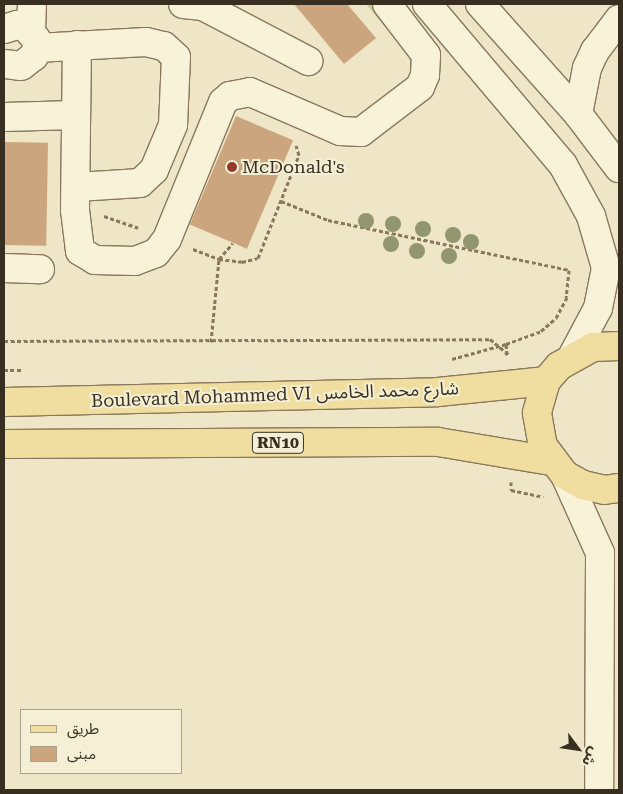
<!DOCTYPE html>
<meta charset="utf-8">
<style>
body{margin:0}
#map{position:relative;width:623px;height:794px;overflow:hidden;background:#eee6c6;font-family:"Roboto Serif","Noto Sans Arabic",serif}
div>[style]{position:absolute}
.green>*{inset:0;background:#c1cc9a}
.building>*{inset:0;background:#cba57d;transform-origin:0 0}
.path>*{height:3px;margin-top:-1.5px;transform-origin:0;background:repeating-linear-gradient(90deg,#89785c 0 4px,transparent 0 6.5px)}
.roads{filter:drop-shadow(1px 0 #89785c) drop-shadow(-1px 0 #89785c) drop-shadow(0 1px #89785c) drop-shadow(0 -1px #89785c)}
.minor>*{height:28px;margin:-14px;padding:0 14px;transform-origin:14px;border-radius:14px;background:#f8f2d9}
.major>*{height:28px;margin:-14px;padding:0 14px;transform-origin:14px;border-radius:14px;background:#efde9f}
.trees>*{width:16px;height:16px;margin:-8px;border-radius:50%;background:#91966f}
.dots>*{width:14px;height:14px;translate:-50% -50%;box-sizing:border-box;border:2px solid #f5efd6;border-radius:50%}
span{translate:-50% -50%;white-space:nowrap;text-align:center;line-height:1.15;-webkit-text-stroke:4px #f5efd6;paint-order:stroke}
.shield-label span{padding:1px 4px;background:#f5efd6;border:1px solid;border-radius:4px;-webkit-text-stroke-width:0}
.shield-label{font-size:16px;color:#392f20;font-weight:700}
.poi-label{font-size:18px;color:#392f20}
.left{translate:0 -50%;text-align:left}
.street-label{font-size:18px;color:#392f20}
.frame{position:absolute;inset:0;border:5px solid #392f20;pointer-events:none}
.legend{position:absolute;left:20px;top:709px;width:162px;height:65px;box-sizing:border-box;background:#f5efd6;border:1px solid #aaa28d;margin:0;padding:6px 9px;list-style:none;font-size:15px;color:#392f20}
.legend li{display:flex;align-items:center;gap:10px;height:25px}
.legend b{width:25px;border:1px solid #aaa28d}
.north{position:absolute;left:553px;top:724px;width:50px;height:50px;-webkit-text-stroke:4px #f5efd6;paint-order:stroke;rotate:121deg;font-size:14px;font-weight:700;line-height:20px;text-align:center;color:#392f20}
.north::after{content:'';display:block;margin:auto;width:18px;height:22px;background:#392f20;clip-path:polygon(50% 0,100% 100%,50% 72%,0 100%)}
</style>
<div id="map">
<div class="green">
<div style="clip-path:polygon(366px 4px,377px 4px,416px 64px)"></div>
</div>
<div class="building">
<div style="clip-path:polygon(294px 4px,347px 4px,376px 38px,344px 64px)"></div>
<div style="left:236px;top:116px;width:62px;height:118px;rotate:23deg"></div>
<div style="left:4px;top:142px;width:44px;height:103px;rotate:1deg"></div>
</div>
<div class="path">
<div style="left:281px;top:201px;width:51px;rotate:22deg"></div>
<div style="left:328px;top:220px;width:246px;rotate:11.7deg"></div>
<div style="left:569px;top:270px;width:27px;rotate:96deg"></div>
<div style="left:104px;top:216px;width:36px;rotate:19deg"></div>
<div style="left:193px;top:249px;width:28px;rotate:21deg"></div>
<div style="left:219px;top:259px;width:23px;rotate:7deg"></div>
<div style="left:242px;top:262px;width:16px;rotate:-14deg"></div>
<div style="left:258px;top:258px;width:111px;rotate:-68.3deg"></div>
<div style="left:299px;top:155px;width:10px;rotate:-107deg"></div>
<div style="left:4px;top:341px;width:486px;rotate:-0.2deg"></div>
<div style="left:490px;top:339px;width:25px;rotate:40deg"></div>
<div style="left:211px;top:342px;width:83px;rotate:-84.5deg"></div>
<div style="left:219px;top:259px;width:21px;rotate:-49deg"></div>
<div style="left:507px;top:355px;width:11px;rotate:-95deg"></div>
<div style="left:506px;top:344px;width:37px;rotate:-20deg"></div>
<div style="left:541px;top:331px;width:20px;rotate:-41deg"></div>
<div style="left:556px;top:318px;width:24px;rotate:-62deg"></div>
<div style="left:452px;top:359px;width:56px;rotate:-15.5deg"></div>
<div style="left:4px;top:370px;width:19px"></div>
<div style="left:511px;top:482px;width:8px;rotate:90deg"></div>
<div style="left:511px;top:490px;width:33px;rotate:12deg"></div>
</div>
<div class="roads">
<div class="minor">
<div style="left:183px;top:4px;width:20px;rotate:6deg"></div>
<div style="left:203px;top:6px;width:119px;rotate:27.6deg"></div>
<div style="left:427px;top:4px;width:211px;rotate:49.8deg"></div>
<div style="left:563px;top:165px;width:58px;rotate:61.2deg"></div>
<div style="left:591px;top:216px;width:54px;rotate:73.9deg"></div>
<div style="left:606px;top:268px;width:41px;rotate:101.3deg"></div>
<div style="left:598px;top:308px;width:55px;rotate:118deg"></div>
<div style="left:480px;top:4px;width:147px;rotate:48.3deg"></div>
<div style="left:578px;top:114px;width:68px;rotate:52.8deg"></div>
<div style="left:4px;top:29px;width:14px;rotate:-17deg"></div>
<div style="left:17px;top:25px;width:8px;rotate:14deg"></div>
<div style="left:25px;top:27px;width:16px;rotate:47deg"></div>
<div style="left:36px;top:39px;width:9px;rotate:84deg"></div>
<div style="left:37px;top:48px;width:9px;rotate:111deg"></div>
<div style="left:34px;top:56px;width:16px;rotate:142deg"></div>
<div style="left:21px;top:66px;width:17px;rotate:-173deg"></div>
<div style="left:31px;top:31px;width:27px;rotate:-88deg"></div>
<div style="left:77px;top:45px;width:165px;rotate:90.7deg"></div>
<div style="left:75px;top:210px;width:41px;rotate:83deg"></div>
<div style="left:80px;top:251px;width:17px;rotate:31deg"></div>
<div style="left:95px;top:260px;width:40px;rotate:1.4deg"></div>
<div style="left:135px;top:261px;width:22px;rotate:-21deg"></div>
<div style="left:156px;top:253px;width:18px;rotate:-52deg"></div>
<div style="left:167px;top:239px;width:148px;rotate:-67.8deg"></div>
<div style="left:223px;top:102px;width:9px;rotate:-41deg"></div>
<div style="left:230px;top:96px;width:20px;rotate:-11deg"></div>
<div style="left:250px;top:92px;width:98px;rotate:23.4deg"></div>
<div style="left:340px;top:131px;width:21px;rotate:3deg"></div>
<div style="left:361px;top:132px;width:74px;rotate:-37.3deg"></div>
<div style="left:420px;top:87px;width:13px;rotate:-67deg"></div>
<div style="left:425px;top:75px;width:20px;rotate:-87deg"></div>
<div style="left:426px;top:55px;width:64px;rotate:-127.4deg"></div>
<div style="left:37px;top:48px;width:109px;rotate:-3.2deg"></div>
<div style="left:146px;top:42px;width:18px;rotate:13deg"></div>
<div style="left:164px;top:46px;width:16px;rotate:43deg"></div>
<div style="left:176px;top:57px;width:68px;rotate:92.5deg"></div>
<div style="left:173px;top:125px;width:49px;rotate:112.9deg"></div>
<div style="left:154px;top:170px;width:19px;rotate:137deg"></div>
<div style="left:140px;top:183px;width:63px;rotate:176.4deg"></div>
<div style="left:578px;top:114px;width:47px;rotate:-78.9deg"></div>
<div style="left:587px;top:68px;width:19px;rotate:-65deg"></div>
<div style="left:595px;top:51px;width:40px;rotate:-53deg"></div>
<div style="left:4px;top:117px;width:72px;rotate:-1.6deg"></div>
<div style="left:4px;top:268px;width:36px;rotate:2deg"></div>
<div style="left:565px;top:475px;width:85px;rotate:65.8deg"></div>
<div style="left:600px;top:553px;width:237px;rotate:90.2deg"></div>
</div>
<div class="major">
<div style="left:619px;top:346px;width:26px;rotate:178deg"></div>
<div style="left:593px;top:347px;width:39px;rotate:151deg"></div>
<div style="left:559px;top:366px;width:20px;rotate:131deg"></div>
<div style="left:546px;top:381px;width:33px;rotate:106deg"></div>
<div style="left:537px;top:413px;width:34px;rotate:80deg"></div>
<div style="left:543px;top:446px;width:36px;rotate:53deg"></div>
<div style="left:565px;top:475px;width:21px;rotate:29deg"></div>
<div style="left:583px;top:485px;width:22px;rotate:13deg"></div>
<div style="left:604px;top:490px;width:15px;rotate:-8deg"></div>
<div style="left:4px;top:402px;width:434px;rotate:-1.3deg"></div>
<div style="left:438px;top:392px;width:109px;rotate:-5.8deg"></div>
<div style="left:4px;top:444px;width:434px;rotate:-0.3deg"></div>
<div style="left:438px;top:442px;width:116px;rotate:9.5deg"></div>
</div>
</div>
<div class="trees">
<div style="left:366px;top:221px"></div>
<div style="left:393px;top:224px"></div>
<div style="left:423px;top:229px"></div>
<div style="left:453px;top:235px"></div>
<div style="left:471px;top:242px"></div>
<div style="left:391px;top:244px"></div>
<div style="left:417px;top:251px"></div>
<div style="left:449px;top:256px"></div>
</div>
<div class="dots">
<div style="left:232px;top:167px;background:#97372d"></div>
</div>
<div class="shield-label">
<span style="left:278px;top:443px">RN10</span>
</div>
<div class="poi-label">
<span class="left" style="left:242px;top:167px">McDonald's</span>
</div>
<div class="street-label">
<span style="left:275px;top:395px;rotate:-2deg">Boulevard Mohammed VI شارع محمد الخامس</span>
</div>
<div class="frame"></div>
<ul class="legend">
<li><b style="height:6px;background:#efde9f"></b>طريق</li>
<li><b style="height:14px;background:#cba57d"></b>مبنى</li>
</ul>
<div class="north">ش</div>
</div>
